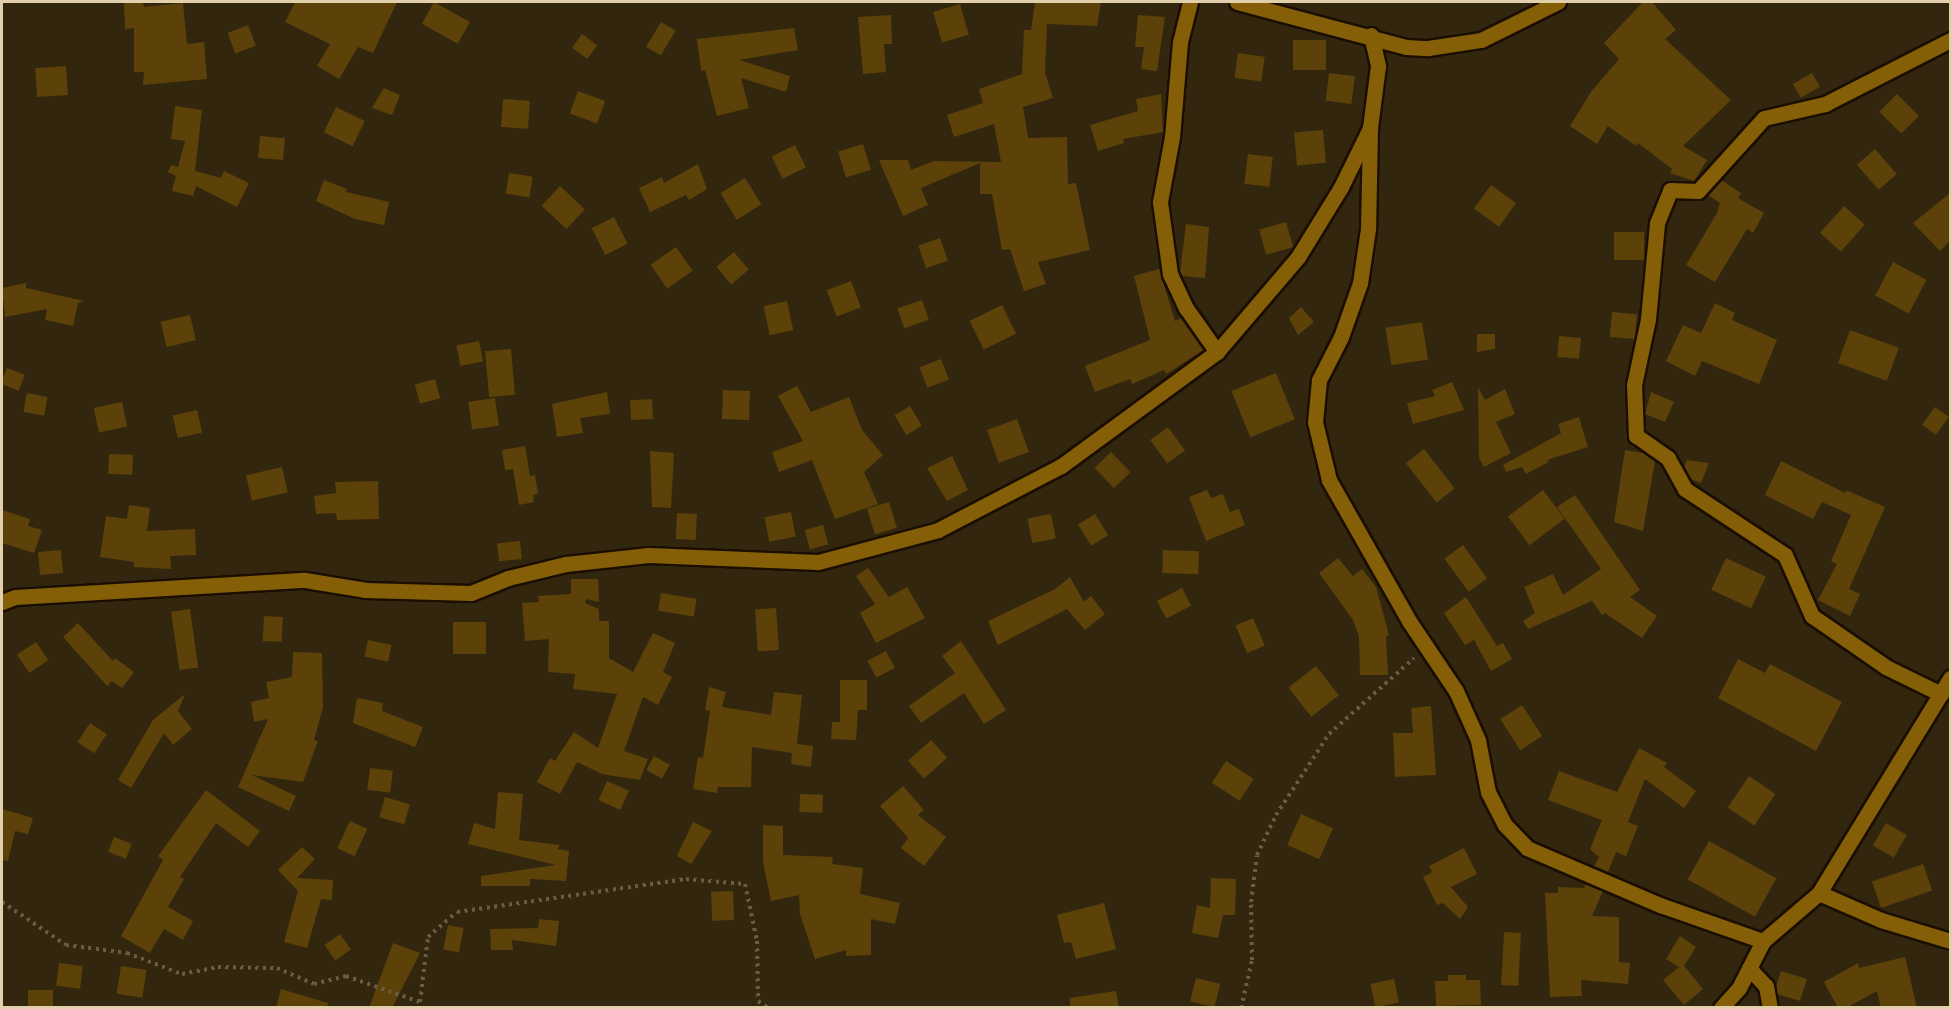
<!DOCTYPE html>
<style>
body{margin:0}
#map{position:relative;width:1952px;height:1009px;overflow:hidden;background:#32260f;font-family:"Fira Sans Condensed",sans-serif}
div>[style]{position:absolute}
.building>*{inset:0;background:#5c4208;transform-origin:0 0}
.path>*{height:4px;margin-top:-2px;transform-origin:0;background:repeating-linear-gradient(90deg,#6a5c41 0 3px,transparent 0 7.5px)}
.roads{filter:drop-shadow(2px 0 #1a0e00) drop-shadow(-2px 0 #1a0e00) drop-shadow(0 2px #1a0e00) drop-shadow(0 -2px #1a0e00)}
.minor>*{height:15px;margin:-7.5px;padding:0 7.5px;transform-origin:7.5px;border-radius:7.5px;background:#845f07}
.tertiary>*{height:15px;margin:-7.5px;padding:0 7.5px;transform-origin:7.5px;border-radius:7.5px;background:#845f07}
span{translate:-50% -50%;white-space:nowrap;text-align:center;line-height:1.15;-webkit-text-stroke:6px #1a0e00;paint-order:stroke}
.frame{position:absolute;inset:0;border:3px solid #e2cfac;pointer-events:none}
</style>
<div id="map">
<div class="building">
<div style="clip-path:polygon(143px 2px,144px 7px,183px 3px,187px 44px,204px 42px,207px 79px,143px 85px,144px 72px,134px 72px,134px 28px,125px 29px,124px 3px)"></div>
<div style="clip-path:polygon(295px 2px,397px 2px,373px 53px,358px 47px,339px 79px,317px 66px,330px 44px,285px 22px)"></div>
<div style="left:434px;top:2px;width:41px;height:25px;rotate:29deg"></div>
<div style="clip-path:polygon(1035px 2px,1101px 2px,1097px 26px,1047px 24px,1045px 73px,1053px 98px,1023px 107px,1028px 138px,1067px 137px,1068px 184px,1076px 183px,1090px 250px,1038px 262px,1046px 284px,1024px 291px,1010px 249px,1002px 250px,992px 194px,980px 194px,980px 163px,921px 188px,928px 205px,903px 216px,879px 160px,908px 160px,911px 170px,934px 161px,1001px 162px,994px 124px,954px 137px,947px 115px,983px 103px,979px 89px,1022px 74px,1024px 30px,1031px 30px)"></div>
<div style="clip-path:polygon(1643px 2px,1652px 2px,1676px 30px,1665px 39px,1731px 100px,1683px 146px,1707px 160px,1694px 181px,1670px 173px,1672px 169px,1638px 143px,1636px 146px,1608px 126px,1597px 144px,1570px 126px,1591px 92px,1619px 59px,1604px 43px)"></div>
<div style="left:960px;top:4px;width:32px;height:28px;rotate:74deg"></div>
<div style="clip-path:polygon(891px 15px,892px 44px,884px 44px,886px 72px,863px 74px,858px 17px)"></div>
<div style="clip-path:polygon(1138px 15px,1165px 17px,1157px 71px,1141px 69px,1144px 47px,1135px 47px)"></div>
<div style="left:661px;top:22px;width:17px;height:29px;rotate:31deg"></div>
<div style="left:248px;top:25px;width:22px;height:22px;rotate:69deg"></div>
<div style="clip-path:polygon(794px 28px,798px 50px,739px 60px,790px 76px,786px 92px,741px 78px,749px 108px,717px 116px,705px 70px,701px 71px,697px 39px)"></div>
<div style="left:582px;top:34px;width:19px;height:17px;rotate:36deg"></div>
<div style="left:1293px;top:40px;width:33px;height:30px"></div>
<div style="left:1238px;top:53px;width:27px;height:25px;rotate:8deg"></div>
<div style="left:66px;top:66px;width:29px;height:31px;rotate:86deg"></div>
<div style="left:1329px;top:73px;width:26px;height:28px;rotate:7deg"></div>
<div style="left:1812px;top:73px;width:16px;height:22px;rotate:60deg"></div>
<div style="clip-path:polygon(384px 88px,400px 95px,392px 115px,372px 108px)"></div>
<div style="left:578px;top:91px;width:29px;height:24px;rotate:20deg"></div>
<div style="clip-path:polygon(1161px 94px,1163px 132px,1123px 139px,1124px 143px,1098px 151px,1090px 125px,1138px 111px,1136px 99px)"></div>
<div style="left:1897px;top:94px;width:31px;height:25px;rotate:45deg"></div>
<div style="left:503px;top:99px;width:27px;height:28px;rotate:4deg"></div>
<div style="clip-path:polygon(175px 106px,202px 110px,195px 171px,221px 178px,224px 171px,249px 183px,237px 207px,196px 186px,193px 196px,172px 191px,176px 176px,168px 172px,171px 165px,178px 167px,185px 141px,171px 139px)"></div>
<div style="left:336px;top:107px;width:32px;height:28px;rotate:26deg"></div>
<div style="left:1323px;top:130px;width:33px;height:29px;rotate:85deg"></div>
<div style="left:260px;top:136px;width:25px;height:22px;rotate:5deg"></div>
<div style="left:863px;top:144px;width:27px;height:26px;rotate:73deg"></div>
<div style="left:795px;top:145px;width:25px;height:26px;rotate:64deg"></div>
<div style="left:1875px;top:149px;width:33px;height:24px;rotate:49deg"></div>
<div style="left:1248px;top:154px;width:25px;height:30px;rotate:7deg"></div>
<div style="clip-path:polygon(698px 164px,707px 189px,689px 200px,686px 195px,650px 212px,639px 188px,662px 177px,664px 183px)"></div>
<div style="left:509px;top:173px;width:24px;height:21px;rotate:9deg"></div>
<div style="left:745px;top:178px;width:31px;height:29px;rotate:58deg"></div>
<div style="clip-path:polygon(324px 180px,347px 189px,346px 192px,389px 202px,384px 225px,355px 219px,316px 201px)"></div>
<div style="clip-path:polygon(1721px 180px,1741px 193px,1738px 198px,1764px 213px,1753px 233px,1747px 229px,1715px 282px,1686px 265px,1717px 213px,1720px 203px,1708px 195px)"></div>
<div style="left:1491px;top:185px;width:31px;height:29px;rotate:36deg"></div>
<div style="left:560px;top:186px;width:34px;height:27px;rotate:43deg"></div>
<div style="clip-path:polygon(1950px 193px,1950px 241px,1940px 251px,1913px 223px)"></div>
<div style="left:1844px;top:206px;width:28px;height:36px;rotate:42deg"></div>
<div style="left:614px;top:217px;width:30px;height:25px;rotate:63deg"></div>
<div style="left:1286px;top:222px;width:26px;height:28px;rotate:74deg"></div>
<div style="clip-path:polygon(1186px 224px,1209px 227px,1205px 278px,1182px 276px,1180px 273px)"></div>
<div style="left:1614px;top:232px;width:30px;height:28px"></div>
<div style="left:940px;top:238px;width:24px;height:23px;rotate:71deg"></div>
<div style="left:676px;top:247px;width:29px;height:31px;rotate:55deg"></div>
<div style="left:734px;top:252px;width:23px;height:23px;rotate:50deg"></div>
<div style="left:1893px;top:262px;width:38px;height:38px;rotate:28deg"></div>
<div style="clip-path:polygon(1159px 269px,1175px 321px,1181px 318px,1204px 350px,1166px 374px,1164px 370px,1132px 384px,1130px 379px,1095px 392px,1085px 366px,1150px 340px,1134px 276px)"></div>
<div style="left:851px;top:281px;width:28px;height:26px;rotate:69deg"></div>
<div style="clip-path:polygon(26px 283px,26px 288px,84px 301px,78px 303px,73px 326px,45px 320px,47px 309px,5px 317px,2px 288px)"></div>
<div style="left:922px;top:300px;width:21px;height:26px;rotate:71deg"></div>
<div style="left:787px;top:301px;width:30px;height:24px;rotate:78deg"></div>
<div style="clip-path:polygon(1715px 303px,1735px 313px,1732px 320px,1777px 340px,1759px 384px,1702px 361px,1695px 376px,1666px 361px,1683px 325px,1701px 333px)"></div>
<div style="left:1002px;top:305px;width:32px;height:36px;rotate:64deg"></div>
<div style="clip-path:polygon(1301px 307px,1314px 322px,1298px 335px,1289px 318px)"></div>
<div style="left:1612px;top:312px;width:25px;height:25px;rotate:5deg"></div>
<div style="left:190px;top:315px;width:26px;height:30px;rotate:77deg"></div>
<div style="left:1422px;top:322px;width:38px;height:37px;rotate:81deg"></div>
<div style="left:1850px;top:330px;width:52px;height:35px;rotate:20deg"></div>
<div style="clip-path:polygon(1477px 334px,1495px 334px,1495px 349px,1477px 352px)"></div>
<div style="left:1559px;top:336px;width:22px;height:21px;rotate:5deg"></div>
<div style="left:479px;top:341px;width:21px;height:23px;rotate:79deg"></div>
<div style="left:511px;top:349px;width:46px;height:26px;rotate:85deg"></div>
<div style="left:941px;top:359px;width:22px;height:23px;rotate:69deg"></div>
<div style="left:7px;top:368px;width:19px;height:17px;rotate:21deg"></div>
<div style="left:1276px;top:373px;width:50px;height:48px;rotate:68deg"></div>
<div style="left:435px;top:379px;width:20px;height:21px;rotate:75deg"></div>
<div style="clip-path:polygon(1452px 382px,1464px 410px,1413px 424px,1407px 403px,1435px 396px,1432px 390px)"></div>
<div style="clip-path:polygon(797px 386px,811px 412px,849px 397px,862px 430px,883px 455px,864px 472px,878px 504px,835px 519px,812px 460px,779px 472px,772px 452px,803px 441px,778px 396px)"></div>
<div style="clip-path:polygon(1478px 387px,1485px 400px,1505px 389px,1515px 414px,1496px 422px,1511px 453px,1484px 467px,1479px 458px)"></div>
<div style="left:723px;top:390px;width:27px;height:29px;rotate:2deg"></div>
<div style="clip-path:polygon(607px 392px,610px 414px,580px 418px,583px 433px,557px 437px,552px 404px)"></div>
<div style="clip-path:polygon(1651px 392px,1674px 402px,1665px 422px,1645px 414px)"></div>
<div style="left:27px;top:393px;width:21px;height:19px;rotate:11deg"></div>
<div style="left:495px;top:398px;width:28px;height:27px;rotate:82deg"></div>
<div style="left:652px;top:399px;width:20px;height:22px;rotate:87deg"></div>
<div style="left:122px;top:402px;width:25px;height:29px;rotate:78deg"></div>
<div style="left:910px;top:406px;width:23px;height:18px;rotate:59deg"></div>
<div style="left:1935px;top:407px;width:17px;height:22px;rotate:36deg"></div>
<div style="left:197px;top:410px;width:23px;height:25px;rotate:77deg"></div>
<div style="clip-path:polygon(1579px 417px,1588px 447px,1547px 460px,1549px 462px,1526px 474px,1522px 467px,1506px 472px,1503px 465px,1561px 433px,1558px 424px)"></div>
<div style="left:1017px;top:419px;width:35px;height:32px;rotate:70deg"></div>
<div style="left:1168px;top:427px;width:29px;height:22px;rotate:54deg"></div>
<div style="clip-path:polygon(525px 446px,530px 476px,535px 475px,538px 494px,533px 495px,534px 502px,519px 505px,513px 469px,505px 470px,502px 450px)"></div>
<div style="left:1424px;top:449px;width:50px;height:23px;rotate:52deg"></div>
<div style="clip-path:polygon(1625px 450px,1643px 453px,1655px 461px,1643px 531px,1614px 522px)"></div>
<div style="clip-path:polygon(650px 451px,674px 453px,671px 508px,652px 507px)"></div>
<div style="left:1111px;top:452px;width:28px;height:23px;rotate:46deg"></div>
<div style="left:109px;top:454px;width:24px;height:20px;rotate:2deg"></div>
<div style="clip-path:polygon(952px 456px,968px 490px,947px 501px,927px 468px)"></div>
<div style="clip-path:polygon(1687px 460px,1709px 463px,1701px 483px,1690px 479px,1684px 467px)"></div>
<div style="clip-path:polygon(1781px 461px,1845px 493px,1846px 490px,1885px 507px,1849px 589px,1860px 594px,1850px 616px,1818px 600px,1837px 564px,1831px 561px,1851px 515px,1822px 502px,1813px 519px,1765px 495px)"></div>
<div style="left:282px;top:467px;width:26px;height:37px;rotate:77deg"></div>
<div style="clip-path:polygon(378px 481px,379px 519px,337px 520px,336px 513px,316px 514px,314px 496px,336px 493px,335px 482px)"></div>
<div style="clip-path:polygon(1207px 490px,1211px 498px,1223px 494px,1230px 512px,1239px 509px,1245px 525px,1206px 541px,1189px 497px)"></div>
<div style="left:1543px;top:490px;width:36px;height:44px;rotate:53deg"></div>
<div style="clip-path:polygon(1575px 495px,1640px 590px,1630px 597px,1657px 616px,1642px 638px,1605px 613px,1602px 615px,1592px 601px,1528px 629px,1523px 621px,1535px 613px,1524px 587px,1553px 574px,1563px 595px,1601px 569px,1557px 507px)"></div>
<div style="left:889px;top:502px;width:27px;height:23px;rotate:73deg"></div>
<div style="clip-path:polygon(129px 505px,150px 508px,147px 531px,195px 529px,196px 555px,170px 556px,171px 569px,134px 567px,134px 562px,100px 557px,106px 516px,127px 519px)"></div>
<div style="clip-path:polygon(2px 510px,30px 519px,28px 526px,42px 530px,34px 553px,2px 543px)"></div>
<div style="left:791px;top:512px;width:25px;height:27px;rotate:79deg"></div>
<div style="left:677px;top:513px;width:20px;height:26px;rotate:3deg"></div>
<div style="left:1051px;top:514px;width:25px;height:24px;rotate:79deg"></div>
<div style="left:1095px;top:514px;width:25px;height:20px;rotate:58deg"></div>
<div style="left:823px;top:525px;width:20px;height:19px;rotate:75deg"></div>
<div style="left:520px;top:541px;width:18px;height:23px;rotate:84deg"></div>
<div style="left:1463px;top:545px;width:41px;height:23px;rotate:54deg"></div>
<div style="left:61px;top:550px;width:23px;height:23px;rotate:85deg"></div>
<div style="left:1163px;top:550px;width:36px;height:23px;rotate:2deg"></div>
<div style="clip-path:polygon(1338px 558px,1353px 576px,1362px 569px,1376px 587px,1389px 635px,1386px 636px,1388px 675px,1360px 675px,1359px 637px,1353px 620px,1319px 573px)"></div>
<div style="left:1726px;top:558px;width:44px;height:35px;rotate:25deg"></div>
<div style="clip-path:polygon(868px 568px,889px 597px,907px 587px,925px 618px,876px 643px,860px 613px,875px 604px,856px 576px)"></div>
<div style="clip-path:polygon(1070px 577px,1084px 602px,1091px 596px,1105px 614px,1085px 630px,1067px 609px,998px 645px,988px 621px,1055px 589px)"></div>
<div style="clip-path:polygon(571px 579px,598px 579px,599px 602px,586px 599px,585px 603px,599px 609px,599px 621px,609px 621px,609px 658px,633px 672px,653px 633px,675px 643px,663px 672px,672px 677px,658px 705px,643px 697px,624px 751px,648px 759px,640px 780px,602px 774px,577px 762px,560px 794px,537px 782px,550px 758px,555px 761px,574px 732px,598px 748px,617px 694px,573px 689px,575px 674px,548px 672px,549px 639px,525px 641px,522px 603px,539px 602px,538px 596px,571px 594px)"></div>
<div style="left:1182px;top:588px;width:20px;height:28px;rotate:63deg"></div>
<div style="left:661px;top:593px;width:36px;height:18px;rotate:9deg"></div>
<div style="clip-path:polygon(1466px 597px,1497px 646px,1503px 643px,1512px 659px,1491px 671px,1474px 640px,1465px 645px,1444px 613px)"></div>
<div style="left:776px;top:608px;width:42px;height:21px;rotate:86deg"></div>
<div style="left:190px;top:609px;width:59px;height:19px;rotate:82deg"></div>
<div style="left:264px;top:616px;width:19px;height:25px;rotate:3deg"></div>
<div style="left:1253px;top:618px;width:30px;height:19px;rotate:67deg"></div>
<div style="left:453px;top:622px;width:33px;height:32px"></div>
<div style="clip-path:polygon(78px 623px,113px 661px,115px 658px,134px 672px,122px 688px,112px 681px,107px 686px,63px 637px)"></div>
<div style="left:368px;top:640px;width:24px;height:17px;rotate:12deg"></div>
<div style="clip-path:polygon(961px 641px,1006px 710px,984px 724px,964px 693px,921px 723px,909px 706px,955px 673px,942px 656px)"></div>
<div style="left:36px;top:642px;width:22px;height:23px;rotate:56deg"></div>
<div style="left:886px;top:651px;width:19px;height:21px;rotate:62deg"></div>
<div style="clip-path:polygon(293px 652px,322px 653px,323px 707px,314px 740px,318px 741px,303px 782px,252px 775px,296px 796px,289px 811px,238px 787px,268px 719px,254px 722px,251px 702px,269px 698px,266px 682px,292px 677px)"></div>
<div style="clip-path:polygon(1738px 659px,1765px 673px,1770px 664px,1842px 702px,1816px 751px,1718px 698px)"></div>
<div style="left:1316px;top:666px;width:37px;height:35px;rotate:52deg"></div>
<div style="clip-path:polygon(840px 680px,867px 680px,867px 710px,858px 710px,856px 740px,831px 739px,832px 722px,840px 722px)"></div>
<div style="clip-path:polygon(709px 687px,726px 692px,722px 707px,771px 715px,774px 692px,802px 695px,797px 744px,813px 746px,811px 767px,791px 764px,792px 753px,752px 747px,751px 787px,718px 787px,717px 793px,693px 789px,698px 757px,703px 758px,710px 711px,705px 710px)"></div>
<div style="clip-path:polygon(185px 694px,178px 711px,192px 729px,173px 745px,164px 733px,131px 788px,118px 780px,153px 720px)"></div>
<div style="clip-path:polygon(357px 698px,383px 703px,382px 711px,423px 727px,415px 747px,353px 723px)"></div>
<div style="left:1522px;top:705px;width:37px;height:26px;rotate:57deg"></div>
<div style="clip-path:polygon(1431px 706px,1436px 775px,1395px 777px,1393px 733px,1413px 733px,1411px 708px)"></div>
<div style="left:90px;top:723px;width:20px;height:23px;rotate:33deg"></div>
<div style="left:931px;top:740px;width:24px;height:31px;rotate:48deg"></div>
<div style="clip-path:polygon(1639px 748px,1667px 763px,1664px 767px,1696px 791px,1684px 808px,1645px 779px,1628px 822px,1638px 826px,1626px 856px,1616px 852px,1608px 872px,1594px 866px,1599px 857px,1590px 849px,1602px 820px,1548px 800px,1559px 771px,1617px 792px)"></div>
<div style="left:654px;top:756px;width:18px;height:16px;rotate:29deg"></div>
<div style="left:1226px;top:761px;width:33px;height:26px;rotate:33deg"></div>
<div style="left:370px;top:768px;width:23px;height:22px;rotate:7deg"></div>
<div style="left:1749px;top:776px;width:32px;height:38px;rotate:34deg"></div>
<div style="left:607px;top:781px;width:24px;height:21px;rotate:24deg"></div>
<div style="clip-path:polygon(903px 786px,924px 810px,918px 815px,946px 837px,924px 866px,901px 848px,908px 838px,880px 806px)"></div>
<div style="clip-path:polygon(206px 790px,260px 831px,248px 847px,216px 823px,180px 877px,184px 879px,168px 907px,193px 921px,183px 940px,164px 929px,150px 953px,121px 936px,163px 860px,158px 856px)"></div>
<div style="clip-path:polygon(498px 792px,523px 794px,519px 840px,560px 845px,557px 849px,569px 851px,566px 881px,530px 879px,530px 886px,481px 886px,481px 876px,556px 865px,468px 844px,474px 823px,495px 829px)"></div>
<div style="left:800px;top:794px;width:23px;height:18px;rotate:2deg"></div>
<div style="left:385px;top:797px;width:26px;height:21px;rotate:16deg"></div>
<div style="clip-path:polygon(2px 809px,33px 818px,28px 834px,15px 831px,8px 861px,2px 860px)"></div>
<div style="left:1301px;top:814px;width:35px;height:34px;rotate:24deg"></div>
<div style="left:350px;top:821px;width:19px;height:30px;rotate:25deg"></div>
<div style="clip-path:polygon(693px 822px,712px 831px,691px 864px,677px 856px)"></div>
<div style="left:1886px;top:823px;width:24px;height:26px;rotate:30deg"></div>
<div style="clip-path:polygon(763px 825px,783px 826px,783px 855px,833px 857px,832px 864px,863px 868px,860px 894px,900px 903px,895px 924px,871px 919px,871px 955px,846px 956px,846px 950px,815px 959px,800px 914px,799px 895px,771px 901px,763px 862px)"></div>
<div style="left:114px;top:837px;width:19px;height:16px;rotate:21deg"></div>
<div style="left:1709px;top:841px;width:77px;height:44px;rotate:29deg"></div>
<div style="clip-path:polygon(302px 847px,315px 859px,297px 878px,333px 880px,332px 900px,321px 899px,307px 948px,284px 942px,298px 891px,278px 870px)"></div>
<div style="clip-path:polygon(1464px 848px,1477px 874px,1451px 887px,1468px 907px,1460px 919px,1443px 903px,1437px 905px,1423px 877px,1432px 872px,1429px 866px)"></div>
<div style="left:1923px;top:864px;width:28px;height:54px;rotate:71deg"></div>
<div style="clip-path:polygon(1211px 878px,1236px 879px,1235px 915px,1223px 915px,1218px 938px,1192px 933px,1197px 905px,1210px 908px)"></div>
<div style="clip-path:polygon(1586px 884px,1603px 891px,1592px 916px,1619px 917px,1619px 962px,1630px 963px,1628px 984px,1581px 980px,1582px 996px,1550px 997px,1545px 893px,1558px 893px,1558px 887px,1584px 888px)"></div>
<div style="left:733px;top:891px;width:29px;height:22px;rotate:88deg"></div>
<div style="clip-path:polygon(1104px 903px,1116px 949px,1076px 959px,1071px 942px,1064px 943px,1057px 915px)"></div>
<div style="clip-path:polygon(539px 919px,559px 921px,556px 946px,512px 940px,513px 950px,491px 950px,490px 929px,538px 928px)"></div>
<div style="left:448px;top:925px;width:16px;height:25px;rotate:11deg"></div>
<div style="left:1504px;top:932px;width:17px;height:53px;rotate:3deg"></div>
<div style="left:340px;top:934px;width:19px;height:19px;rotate:55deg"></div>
<div style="clip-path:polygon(1680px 936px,1696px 947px,1684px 966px,1703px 989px,1684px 1005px,1663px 980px,1679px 967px,1666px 959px)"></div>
<div style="clip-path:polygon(393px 943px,420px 953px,392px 1008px,369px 1008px)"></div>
<div style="clip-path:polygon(1905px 957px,1917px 1008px,1881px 1008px,1877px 991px,1846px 1008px,1838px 1008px,1824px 982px,1858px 963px,1859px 968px)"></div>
<div style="left:59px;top:963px;width:24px;height:23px;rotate:7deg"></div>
<div style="left:121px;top:966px;width:26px;height:28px;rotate:9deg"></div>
<div style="left:1781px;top:971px;width:27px;height:23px;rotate:17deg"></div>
<div style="clip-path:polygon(1448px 975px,1466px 975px,1466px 980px,1480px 980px,1481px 1005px,1436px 1006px,1435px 981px,1448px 981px)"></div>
<div style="left:1196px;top:978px;width:25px;height:24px;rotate:14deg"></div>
<div style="left:1394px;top:979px;width:24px;height:24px;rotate:78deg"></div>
<div style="clip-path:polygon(281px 989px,328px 1003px,327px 1008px,276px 1008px)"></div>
<div style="left:28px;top:990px;width:25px;height:18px"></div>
<div style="clip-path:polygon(1116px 991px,1119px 1008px,1070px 1008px,1070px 998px)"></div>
</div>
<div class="path">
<div style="left:2px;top:902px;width:77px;rotate:33.9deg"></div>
<div style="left:66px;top:945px;width:62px;rotate:7.5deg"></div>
<div style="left:127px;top:953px;width:59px;rotate:20.9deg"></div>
<div style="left:182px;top:974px;width:37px;rotate:-11deg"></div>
<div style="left:218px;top:967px;width:59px;rotate:1deg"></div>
<div style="left:277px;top:968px;width:40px;rotate:23.4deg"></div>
<div style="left:314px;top:984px;width:33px;rotate:-14deg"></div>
<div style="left:346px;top:976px;width:78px;rotate:19.4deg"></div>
<div style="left:420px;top:1002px;width:65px;rotate:-83deg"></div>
<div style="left:428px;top:937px;width:38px;rotate:-41deg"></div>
<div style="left:457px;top:912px;width:231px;rotate:-8.2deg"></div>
<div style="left:686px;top:879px;width:59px;rotate:4.8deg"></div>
<div style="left:745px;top:884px;width:58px;rotate:78.1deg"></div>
<div style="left:757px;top:941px;width:60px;rotate:89deg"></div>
<div style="left:758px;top:1001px;width:12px;rotate:35deg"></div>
<div style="left:1241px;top:1008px;width:49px;rotate:-77.1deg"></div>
<div style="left:1252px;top:960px;width:58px;rotate:-91deg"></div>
<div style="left:1251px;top:902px;width:47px;rotate:-82.7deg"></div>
<div style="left:1257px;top:855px;width:44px;rotate:-64.6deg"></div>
<div style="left:1276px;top:815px;width:97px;rotate:-56.8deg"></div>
<div style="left:1329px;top:734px;width:114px;rotate:-41.8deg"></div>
</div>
<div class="roads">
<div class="minor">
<div style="left:1190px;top:2px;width:41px;rotate:104deg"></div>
<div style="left:1180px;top:42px;width:95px;rotate:94.8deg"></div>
<div style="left:1172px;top:137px;width:66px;rotate:100.5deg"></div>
<div style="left:1160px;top:202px;width:73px;rotate:82.1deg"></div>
<div style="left:1170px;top:274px;width:38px;rotate:65deg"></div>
<div style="left:1186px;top:308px;width:54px;rotate:54.8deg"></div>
<div style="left:1371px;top:35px;width:32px;rotate:77deg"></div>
<div style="left:1378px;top:66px;width:63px;rotate:97.4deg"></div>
<div style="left:1370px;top:128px;width:101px;rotate:91.1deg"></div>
<div style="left:1368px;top:229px;width:55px;rotate:98.4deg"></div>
<div style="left:1360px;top:283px;width:57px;rotate:109.4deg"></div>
<div style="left:1341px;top:337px;width:48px;rotate:117.1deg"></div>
<div style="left:1319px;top:380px;width:42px;rotate:95.4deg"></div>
<div style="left:1315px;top:422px;width:60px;rotate:76.4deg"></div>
<div style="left:1329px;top:480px;width:162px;rotate:60.4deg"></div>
<div style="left:1409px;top:621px;width:84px;rotate:56.1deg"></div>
<div style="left:1456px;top:691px;width:54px;rotate:65.8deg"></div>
<div style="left:1478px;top:740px;width:53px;rotate:79.1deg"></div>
<div style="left:1488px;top:792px;width:37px;rotate:63deg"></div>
<div style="left:1505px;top:825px;width:32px;rotate:46deg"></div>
<div style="left:1527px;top:848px;width:145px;rotate:23.2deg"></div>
<div style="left:1660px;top:905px;width:109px;rotate:19.3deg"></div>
<div style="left:2px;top:602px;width:14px;rotate:-21deg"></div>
<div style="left:15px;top:597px;width:290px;rotate:-3.4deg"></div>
<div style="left:305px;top:580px;width:62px;rotate:9.3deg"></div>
<div style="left:366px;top:590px;width:105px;rotate:1.6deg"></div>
<div style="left:471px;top:593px;width:40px;rotate:-22deg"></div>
<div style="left:508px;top:578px;width:60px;rotate:-13.6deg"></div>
<div style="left:566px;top:564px;width:83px;rotate:-6.2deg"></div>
<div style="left:649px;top:555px;width:169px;rotate:2.4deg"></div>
<div style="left:818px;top:562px;width:124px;rotate:-14.9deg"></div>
<div style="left:938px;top:530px;width:139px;rotate:-27.5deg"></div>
<div style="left:1061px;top:466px;width:193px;rotate:-36.2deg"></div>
<div style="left:1217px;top:352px;width:125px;rotate:-49.5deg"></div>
<div style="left:1298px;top:257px;width:82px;rotate:-58.4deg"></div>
<div style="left:1341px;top:187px;width:66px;rotate:-63.8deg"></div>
<div style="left:1941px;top:694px;width:61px;rotate:-153.9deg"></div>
<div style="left:1886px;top:667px;width:90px;rotate:-145.4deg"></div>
<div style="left:1812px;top:616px;width:67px;rotate:-113.9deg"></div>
<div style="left:1785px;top:555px;width:120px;rotate:-146.6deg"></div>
<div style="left:1685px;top:489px;width:35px;rotate:-119deg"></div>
<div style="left:1668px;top:458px;width:39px;rotate:-145deg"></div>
<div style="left:1636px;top:436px;width:51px;rotate:-92.2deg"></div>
<div style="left:1634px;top:385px;width:67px;rotate:-78deg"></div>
<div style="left:1648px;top:319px;width:96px;rotate:-84.6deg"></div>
<div style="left:1657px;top:223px;width:35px;rotate:-68deg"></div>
<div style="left:1670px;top:190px;width:28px;rotate:2deg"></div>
<div style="left:1698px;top:191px;width:98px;rotate:-47.9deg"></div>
<div style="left:1764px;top:118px;width:63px;rotate:-12.9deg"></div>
<div style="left:1825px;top:104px;width:140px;rotate:-27.1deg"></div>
<div style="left:1819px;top:893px;width:68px;rotate:23.5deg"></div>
<div style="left:1881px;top:920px;width:72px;rotate:16.9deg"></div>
<div style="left:1749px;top:968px;width:25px;rotate:47deg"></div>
<div style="left:1766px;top:986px;width:22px;rotate:80deg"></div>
<div style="left:1721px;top:1008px;width:27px;rotate:-48deg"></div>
<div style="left:1739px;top:988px;width:53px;rotate:-62.9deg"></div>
<div style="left:1763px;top:941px;width:74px;rotate:-40.6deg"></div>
<div style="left:1819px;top:893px;width:252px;rotate:-58.6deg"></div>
</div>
<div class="tertiary">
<div style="left:1237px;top:2px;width:175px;rotate:14.9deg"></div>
<div style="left:1406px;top:47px;width:22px;rotate:3deg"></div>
<div style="left:1428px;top:48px;width:54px;rotate:-8.6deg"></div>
<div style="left:1481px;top:40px;width:86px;rotate:-26.3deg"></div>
</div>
</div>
<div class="frame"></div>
</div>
